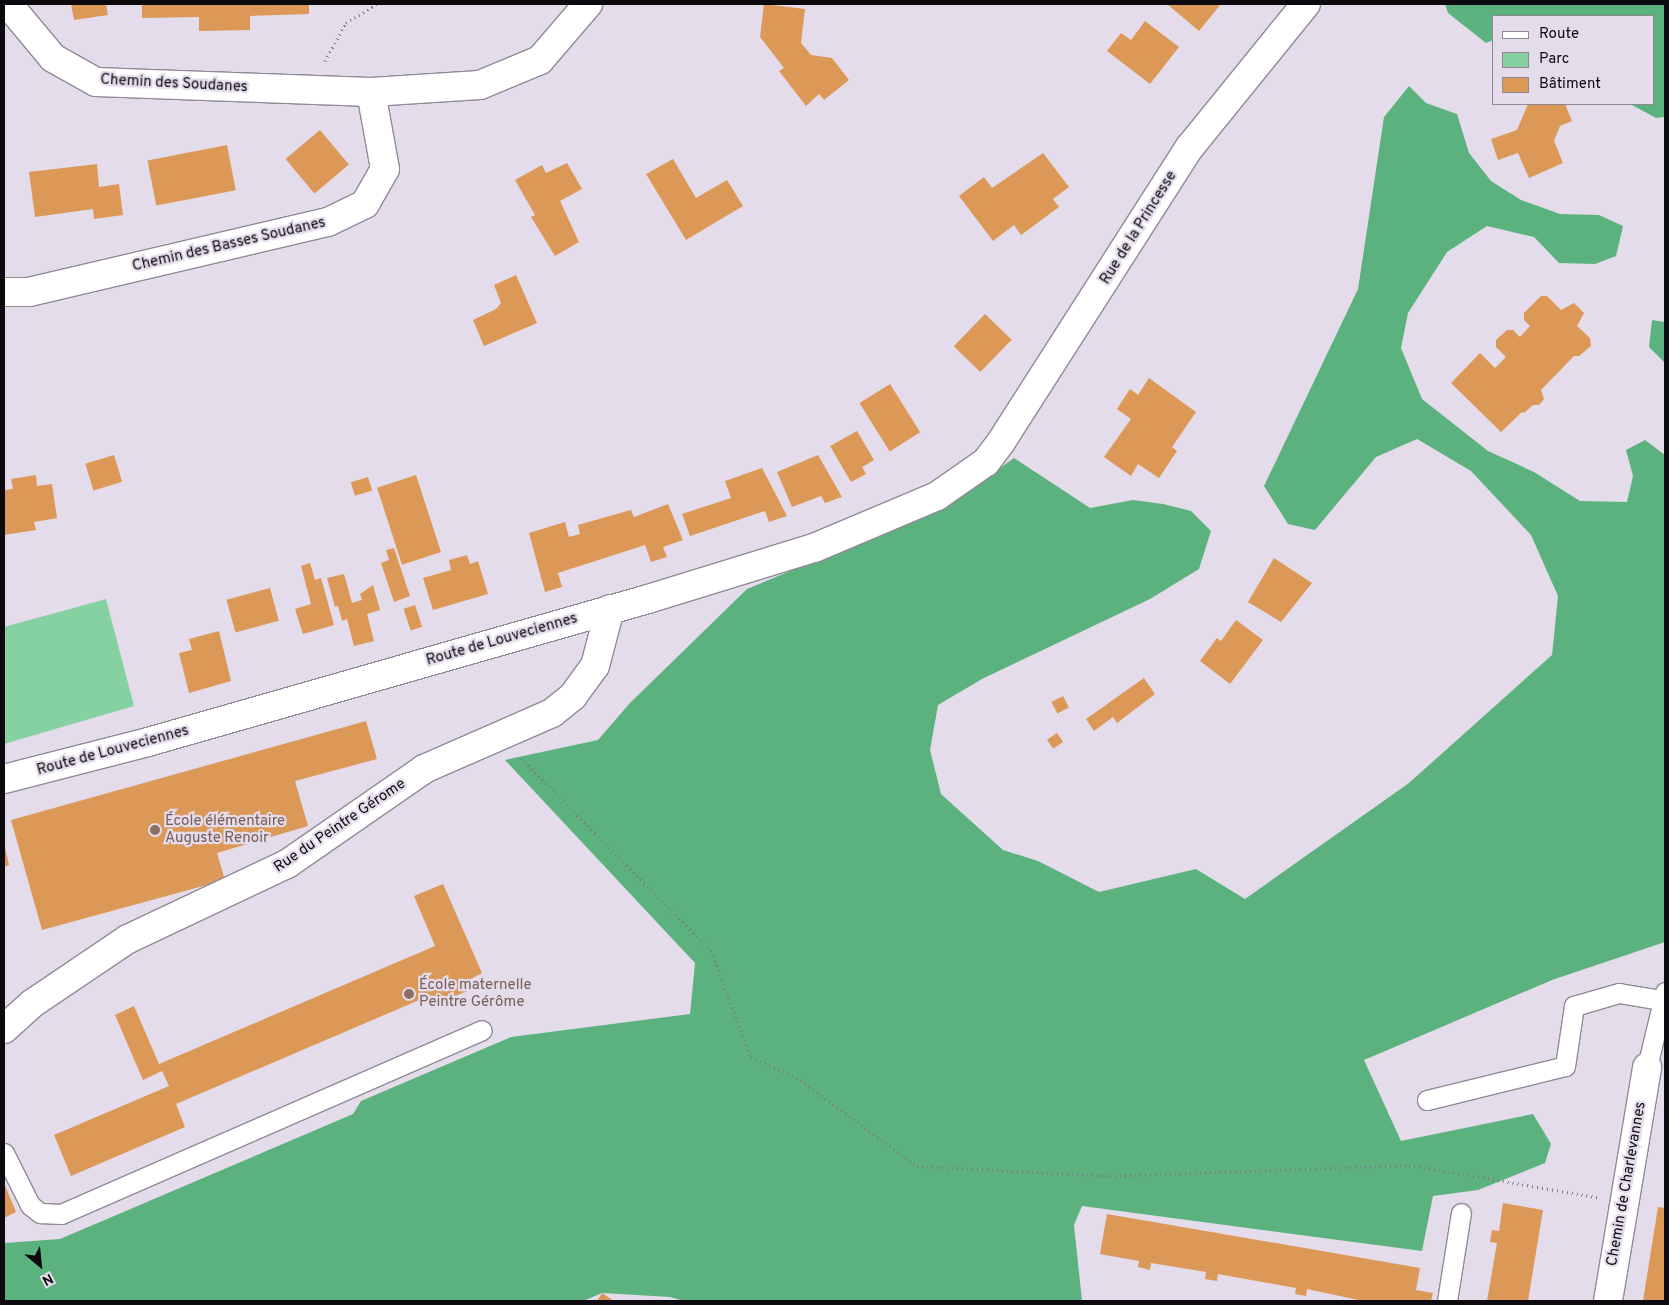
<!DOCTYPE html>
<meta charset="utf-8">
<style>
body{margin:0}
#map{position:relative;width:1669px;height:1305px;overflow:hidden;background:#e4dceb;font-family:Overpass,sans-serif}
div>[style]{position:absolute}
.green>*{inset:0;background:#86d1a1}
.forest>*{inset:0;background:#5cb27e}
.building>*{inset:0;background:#db9857;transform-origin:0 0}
.path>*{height:3px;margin-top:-1.5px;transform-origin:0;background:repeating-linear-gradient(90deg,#7d7882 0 1px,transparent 0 5px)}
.roads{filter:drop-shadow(1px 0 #908a97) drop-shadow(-1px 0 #908a97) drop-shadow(0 1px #908a97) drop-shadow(0 -1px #908a97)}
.lane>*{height:19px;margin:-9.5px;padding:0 9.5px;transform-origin:9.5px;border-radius:9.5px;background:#fff}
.street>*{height:28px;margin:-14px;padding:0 14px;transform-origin:14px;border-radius:14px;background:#fff}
.secondary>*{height:28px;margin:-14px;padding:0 14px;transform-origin:14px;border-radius:14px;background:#fff}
.dots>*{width:14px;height:14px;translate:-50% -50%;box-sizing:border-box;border:2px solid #e4dceb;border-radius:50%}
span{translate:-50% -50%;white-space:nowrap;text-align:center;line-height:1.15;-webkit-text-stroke:4.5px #e4dceb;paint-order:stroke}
.street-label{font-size:15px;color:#0c0a0f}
.education-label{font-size:15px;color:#785e54}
.left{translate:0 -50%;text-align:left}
.frame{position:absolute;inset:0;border:5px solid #0c0a0f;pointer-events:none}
.legend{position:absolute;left:1492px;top:15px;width:162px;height:90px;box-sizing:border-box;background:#e4dceb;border:1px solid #8e8893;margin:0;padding:6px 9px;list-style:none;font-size:15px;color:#0c0a0f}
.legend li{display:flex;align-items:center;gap:10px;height:25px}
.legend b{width:25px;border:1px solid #8e8893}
.north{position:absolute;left:15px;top:1240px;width:50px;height:50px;-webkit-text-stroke:4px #e4dceb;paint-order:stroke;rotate:152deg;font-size:14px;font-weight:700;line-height:20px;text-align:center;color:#0c0a0f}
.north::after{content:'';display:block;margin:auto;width:18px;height:22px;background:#0c0a0f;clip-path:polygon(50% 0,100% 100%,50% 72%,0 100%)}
</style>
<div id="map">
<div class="green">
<div style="clip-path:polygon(106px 599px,134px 706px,4px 744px,4px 627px)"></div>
</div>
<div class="forest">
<div style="clip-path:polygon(1445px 4px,1665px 4px,1665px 117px,1656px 118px,1630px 104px,1653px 104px,1653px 16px,1493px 16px,1493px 40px,1486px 43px,1448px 13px)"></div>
<div style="clip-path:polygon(1409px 86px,1426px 103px,1457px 114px,1469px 153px,1491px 181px,1521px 200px,1560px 214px,1599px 215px,1623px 226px,1616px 256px,1595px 264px,1559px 263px,1534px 237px,1487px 226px,1447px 252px,1408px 313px,1401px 348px,1422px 399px,1488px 451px,1534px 472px,1580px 501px,1627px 502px,1633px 476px,1626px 450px,1645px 440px,1665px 455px,1665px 942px,1552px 980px,1364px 1060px,1401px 1141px,1533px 1114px,1551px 1144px,1545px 1163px,1478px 1190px,1433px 1196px,1422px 1251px,1082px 1206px,1074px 1225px,1082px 1301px,684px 1301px,670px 1297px,602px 1293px,583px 1301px,4px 1301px,4px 1243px,60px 1239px,353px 1114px,361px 1101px,511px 1037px,690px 1014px,695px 963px,505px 760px,598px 740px,630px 703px,747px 589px,950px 504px,1014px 458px,1090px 508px,1133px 500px,1163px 504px,1191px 511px,1211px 531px,1199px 569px,1150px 599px,982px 679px,938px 705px,930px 750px,941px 794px,1003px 850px,1038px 861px,1099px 892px,1196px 869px,1245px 899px,1409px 783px,1552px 655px,1558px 596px,1531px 535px,1471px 471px,1417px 439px,1376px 457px,1315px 530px,1288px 524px,1264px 486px,1358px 289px,1384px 117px)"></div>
<div style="clip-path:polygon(1652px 320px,1665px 322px,1665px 363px,1649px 347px)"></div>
</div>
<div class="building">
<div style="clip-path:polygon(71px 4px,106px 4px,108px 15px,74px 20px)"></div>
<div style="clip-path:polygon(142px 4px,309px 4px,309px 14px,250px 16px,250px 30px,199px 31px,199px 17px,142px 18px)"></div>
<div style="clip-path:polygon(764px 4px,805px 9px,801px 43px,811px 55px,832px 58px,849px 80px,824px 100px,819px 94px,806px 106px,779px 71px,784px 68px,760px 37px)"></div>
<div style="clip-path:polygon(1167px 4px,1221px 4px,1199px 31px)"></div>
<div style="clip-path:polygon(1145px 21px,1179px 47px,1150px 84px,1107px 51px,1121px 33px,1131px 40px)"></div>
<div style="clip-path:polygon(1528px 104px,1565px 104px,1572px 121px,1560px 126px,1554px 141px,1563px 163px,1529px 178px,1518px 153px,1498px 160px,1491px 139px,1517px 130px)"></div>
<div style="left:320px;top:130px;width:45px;height:45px;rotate:50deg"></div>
<div style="left:227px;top:145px;width:46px;height:81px;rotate:79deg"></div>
<div style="clip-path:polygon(1043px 153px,1069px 187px,1053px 199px,1059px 207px,1021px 235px,1014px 225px,993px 241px,959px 196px,984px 177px,992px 188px)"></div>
<div style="clip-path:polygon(673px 159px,696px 198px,727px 180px,743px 206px,686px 240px,646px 174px)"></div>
<div style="clip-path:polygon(567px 163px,582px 189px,560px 201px,579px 242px,555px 256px,531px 217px,535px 215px,515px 180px,542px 165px,546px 173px)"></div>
<div style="clip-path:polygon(97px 164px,99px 187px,119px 184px,123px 215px,94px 219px,93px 209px,35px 217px,29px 172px)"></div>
<div style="clip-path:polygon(516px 275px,537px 323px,484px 346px,473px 320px,496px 309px,501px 303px,494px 285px)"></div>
<div style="clip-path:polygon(1541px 296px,1547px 296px,1561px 310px,1574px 303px,1584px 313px,1577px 326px,1590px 338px,1591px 346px,1579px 356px,1574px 356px,1541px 390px,1544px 399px,1539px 405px,1533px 405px,1524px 413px,1522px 412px,1501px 432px,1451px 383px,1480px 353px,1495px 368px,1506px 357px,1496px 347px,1496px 340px,1507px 330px,1513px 330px,1520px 337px,1530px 326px,1524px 320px,1524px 313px)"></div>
<div style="left:985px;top:314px;width:37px;height:45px;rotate:44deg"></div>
<div style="clip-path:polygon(1149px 378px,1196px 412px,1172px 447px,1177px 451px,1159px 478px,1138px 464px,1131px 476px,1104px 457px,1131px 419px,1117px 409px,1130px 389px,1138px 395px)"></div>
<div style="left:890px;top:384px;width:57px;height:36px;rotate:58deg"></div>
<div style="clip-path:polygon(857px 431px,874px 460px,862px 467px,866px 474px,851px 482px,830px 446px)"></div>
<div style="left:114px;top:455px;width:28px;height:30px;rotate:73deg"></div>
<div style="clip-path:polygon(818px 455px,842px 497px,825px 503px,821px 496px,792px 507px,777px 472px)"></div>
<div style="clip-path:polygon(762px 468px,787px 516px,769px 522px,765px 511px,690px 536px,682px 514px,731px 498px,725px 481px)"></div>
<div style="clip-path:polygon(36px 475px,37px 486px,52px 484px,57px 518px,34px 522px,36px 530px,4px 535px,4px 490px,13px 489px,11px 479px)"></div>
<div style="left:416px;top:475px;width:81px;height:41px;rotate:72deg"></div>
<div style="left:368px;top:477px;width:14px;height:18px;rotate:73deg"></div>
<div style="clip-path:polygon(668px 504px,683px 540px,663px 547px,667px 557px,651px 562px,645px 545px,558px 573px,562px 587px,545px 592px,529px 533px,565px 522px,569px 537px,580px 534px,578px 525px,631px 510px,634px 517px)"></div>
<div style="clip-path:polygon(394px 548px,410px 596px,394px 602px,381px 563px,389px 560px,386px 550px)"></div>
<div style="clip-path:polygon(467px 555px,470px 564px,478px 561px,488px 594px,433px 610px,423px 578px,451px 570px,449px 560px)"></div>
<div style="clip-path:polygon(1274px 558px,1312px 583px,1281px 622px,1248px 602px)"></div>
<div style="clip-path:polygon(310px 563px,315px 580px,321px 578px,334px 625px,303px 634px,295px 609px,311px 604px,301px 566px)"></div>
<div style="clip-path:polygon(344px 574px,352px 603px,362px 600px,360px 594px,373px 585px,380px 610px,367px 614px,374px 641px,354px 646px,347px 619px,342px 621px,338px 606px,335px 607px,327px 578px)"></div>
<div style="left:270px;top:588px;width:34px;height:45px;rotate:75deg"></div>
<div style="left:415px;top:605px;width:23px;height:12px;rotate:72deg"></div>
<div style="clip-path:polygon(1236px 620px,1263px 640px,1230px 684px,1200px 661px,1217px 638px,1221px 641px)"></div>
<div style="clip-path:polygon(219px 631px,231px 681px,189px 693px,179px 653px,192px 650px,189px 639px)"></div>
<div style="clip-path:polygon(1144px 678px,1155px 694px,1117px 723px,1113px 717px,1094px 731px,1086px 719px)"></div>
<div style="left:1063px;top:696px;width:13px;height:13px;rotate:63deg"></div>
<div style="clip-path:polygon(366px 721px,377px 759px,295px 781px,308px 826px,217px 853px,225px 880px,42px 930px,11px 820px)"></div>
<div style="left:1057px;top:733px;width:11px;height:12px;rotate:56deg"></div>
<div style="clip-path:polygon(4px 843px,9px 865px,4px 867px)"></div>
<div style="clip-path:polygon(443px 884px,482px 973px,467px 981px,472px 989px,436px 1004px,431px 995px,176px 1104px,185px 1127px,71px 1176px,54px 1135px,169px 1086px,162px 1071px,143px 1080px,115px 1015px,134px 1006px,159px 1064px,435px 946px,414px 896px)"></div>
<div style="clip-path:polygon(4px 1183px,16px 1212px,4px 1218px)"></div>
<div style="clip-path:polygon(1503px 1203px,1543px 1210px,1528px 1301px,1487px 1301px,1497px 1243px,1490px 1242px,1492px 1230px,1499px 1231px)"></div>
<div style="clip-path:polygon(1658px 1207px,1665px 1208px,1665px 1301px,1643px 1301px)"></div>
<div style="clip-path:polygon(1107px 1214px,1420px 1268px,1416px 1290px,1433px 1293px,1431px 1301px,1363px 1301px,1307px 1289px,1306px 1296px,1295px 1294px,1296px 1288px,1218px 1274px,1217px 1281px,1205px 1279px,1206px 1272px,1151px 1263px,1150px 1270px,1138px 1267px,1139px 1261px,1100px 1254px)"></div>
<div style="clip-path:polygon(602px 1293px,614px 1301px,597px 1301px)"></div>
</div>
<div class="path">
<div style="left:325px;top:61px;width:43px;rotate:-61.1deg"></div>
<div style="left:346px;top:23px;width:36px;rotate:-32deg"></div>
<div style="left:521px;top:758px;width:271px;rotate:45.4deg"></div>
<div style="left:711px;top:951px;width:113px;rotate:69.3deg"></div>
<div style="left:751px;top:1057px;width:55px;rotate:24.7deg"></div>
<div style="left:801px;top:1080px;width:144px;rotate:36.6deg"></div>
<div style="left:917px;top:1166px;width:193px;rotate:3deg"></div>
<div style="left:1110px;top:1176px;width:299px;rotate:-2.1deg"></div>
<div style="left:1409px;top:1165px;width:191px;rotate:9.7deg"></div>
</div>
<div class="roads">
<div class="lane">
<div style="left:1647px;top:1067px;width:77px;rotate:-76.5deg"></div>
<div style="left:1427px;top:1100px;width:142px;rotate:-13.8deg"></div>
<div style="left:1565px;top:1066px;width:61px;rotate:-81.5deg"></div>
<div style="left:1574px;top:1006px;width:47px;rotate:-16.1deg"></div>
<div style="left:1619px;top:993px;width:43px;rotate:9.5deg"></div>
<div style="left:4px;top:1153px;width:58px;rotate:63.4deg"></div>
<div style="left:30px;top:1205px;width:13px;rotate:39deg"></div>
<div style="left:40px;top:1213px;width:21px;rotate:3deg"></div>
<div style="left:61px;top:1214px;width:459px;rotate:-23.6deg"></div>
<div style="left:1447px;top:1301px;width:89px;rotate:-81deg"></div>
</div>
<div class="street">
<div style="left:8px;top:4px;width:70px;rotate:50.2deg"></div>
<div style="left:53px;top:58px;width:49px;rotate:29.2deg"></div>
<div style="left:96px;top:82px;width:275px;rotate:2.1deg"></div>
<div style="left:371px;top:92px;width:109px;rotate:-3.7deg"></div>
<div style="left:480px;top:85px;width:65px;rotate:-22.6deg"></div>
<div style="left:540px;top:60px;width:74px;rotate:-49.4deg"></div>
<div style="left:4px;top:292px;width:25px"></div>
<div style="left:29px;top:292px;width:307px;rotate:-13.2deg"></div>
<div style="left:328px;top:222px;width:41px;rotate:-25.9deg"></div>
<div style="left:365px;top:204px;width:40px;rotate:-60.3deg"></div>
<div style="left:385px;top:169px;width:78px;rotate:-100.3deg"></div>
<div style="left:4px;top:1029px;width:39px;rotate:-42deg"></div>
<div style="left:33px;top:1003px;width:115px;rotate:-34deg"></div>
<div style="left:128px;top:939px;width:176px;rotate:-25.3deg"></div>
<div style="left:287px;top:864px;width:167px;rotate:-34.7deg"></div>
<div style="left:424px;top:769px;width:140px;rotate:-23.6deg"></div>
<div style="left:552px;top:713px;width:27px;rotate:-39deg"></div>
<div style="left:573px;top:696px;width:37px;rotate:-54deg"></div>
<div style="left:595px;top:666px;width:59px;rotate:-75.3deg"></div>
<div style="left:1608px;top:1301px;width:237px;rotate:-80.5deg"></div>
</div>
<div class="secondary">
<div style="left:4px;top:779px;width:149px;rotate:-14.4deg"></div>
<div style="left:148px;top:742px;width:520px;rotate:-15.96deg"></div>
<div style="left:648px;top:599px;width:174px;rotate:-17.1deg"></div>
<div style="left:814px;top:548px;width:134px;rotate:-22.9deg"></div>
<div style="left:937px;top:496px;width:60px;rotate:-34.8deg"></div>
<div style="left:986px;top:462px;width:25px;rotate:-53deg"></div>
<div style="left:1001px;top:442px;width:350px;rotate:-57.4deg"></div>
<div style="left:1190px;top:147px;width:184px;rotate:-51deg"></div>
</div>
</div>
<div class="dots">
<div style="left:155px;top:830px;background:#8d6e63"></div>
<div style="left:409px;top:994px;background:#8d6e63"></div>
</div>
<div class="street-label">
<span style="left:174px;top:84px;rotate:3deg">Chemin des Soudanes</span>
<span style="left:1139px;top:228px;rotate:-58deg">Rue de la Princesse</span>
<span style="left:229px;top:245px;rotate:-13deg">Chemin des Basses Soudanes</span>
<span style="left:502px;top:640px;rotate:-16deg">Route de Louveciennes</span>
<span style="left:113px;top:751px;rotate:-15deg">Route de Louveciennes</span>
<span style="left:340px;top:826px;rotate:-34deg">Rue du Peintre Gérome</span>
<span style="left:1627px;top:1184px;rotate:-80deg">Chemin de Charlevannes</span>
</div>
<div class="education-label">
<span class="left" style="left:165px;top:830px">École élémentaire<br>Auguste Renoir</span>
<span class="left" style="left:419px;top:994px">École maternelle<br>Peintre Gérôme</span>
</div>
<div class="frame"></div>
<ul class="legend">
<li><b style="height:6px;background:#fff"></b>Route</li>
<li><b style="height:14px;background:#86d1a1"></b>Parc</li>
<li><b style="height:14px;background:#db9857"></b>Bâtiment</li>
</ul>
<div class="north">N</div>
</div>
